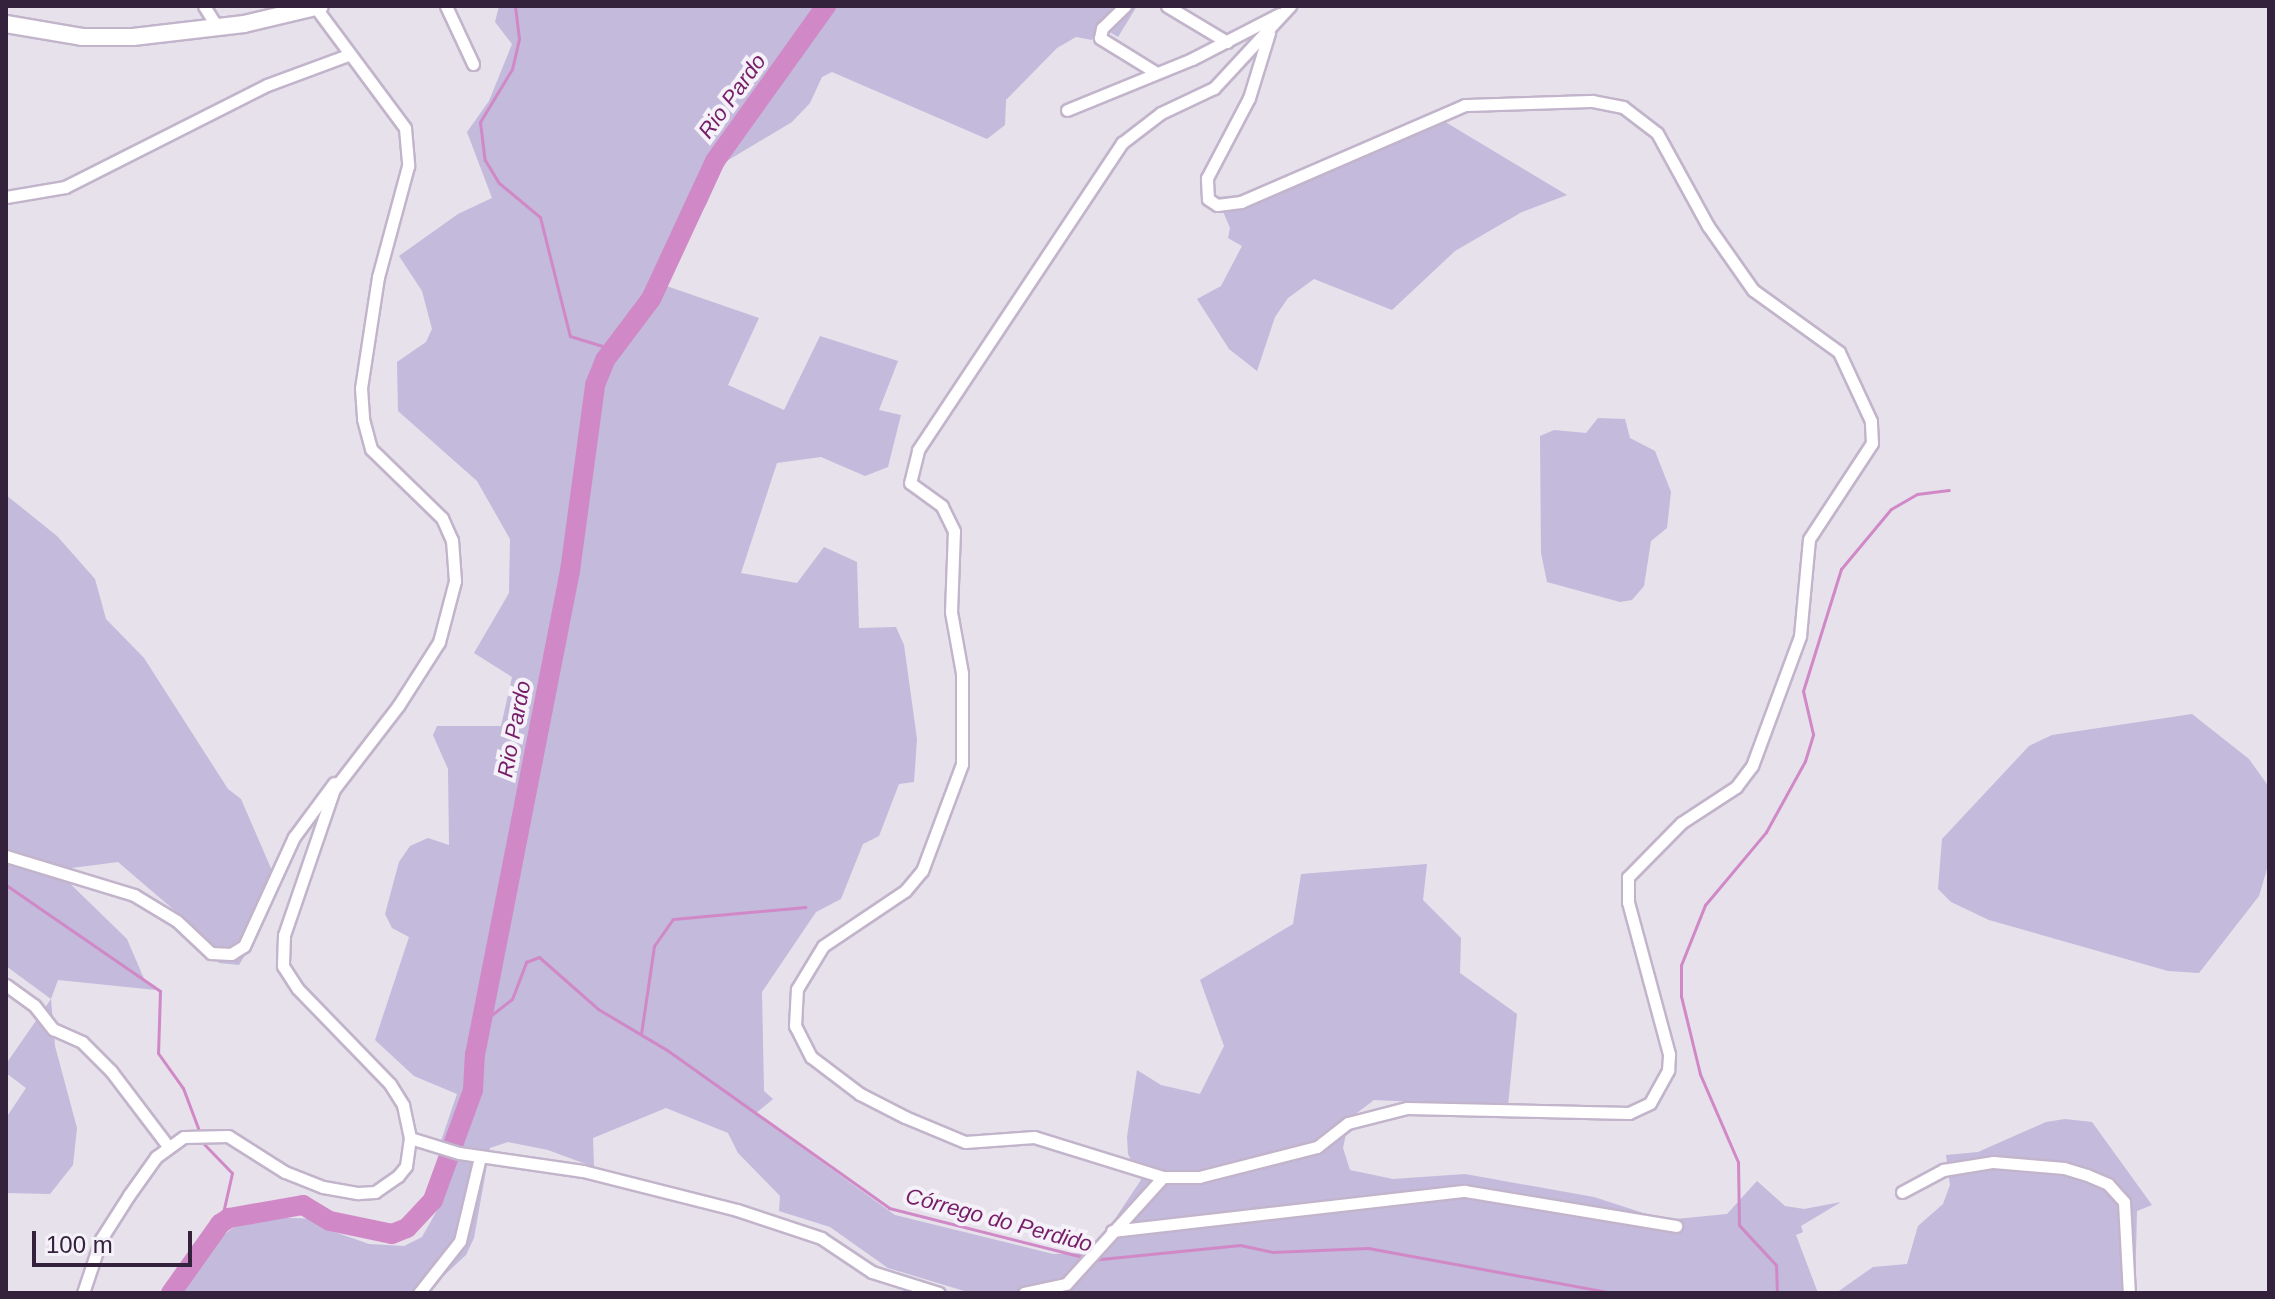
<!DOCTYPE html>
<meta charset="utf-8">
<style>
body{margin:0}
#map{position:relative;width:2275px;height:1299px;overflow:hidden;background:#e6e1eb;font-family:Arial,sans-serif}
div>[style]{position:absolute}
.green>*{inset:0;background:#c3badc}
.stream>*{height:3px;margin:-1.5px;padding:0 1.5px;transform-origin:1.5px;border-radius:1.5px;background:#d089c6}
.river>*{height:20px;margin:-10px;padding:0 10px;transform-origin:10px;border-radius:10px;background:#d089c6}
.roads{filter:drop-shadow(2px 0 #c2b4cb) drop-shadow(-2px 0 #c2b4cb) drop-shadow(0 2px #c2b4cb) drop-shadow(0 -2px #c2b4cb)}
.street>*{height:11px;margin:-5.5px;padding:0 5.5px;transform-origin:5.5px;border-radius:5.5px;background:#fff}
.secondary>*{height:16px;margin:-8px;padding:0 8px;transform-origin:8px;border-radius:8px;background:#fff}
span{translate:-50% -50%;white-space:nowrap;text-align:center;line-height:1.15;-webkit-text-stroke:8px #f4f1f8;paint-order:stroke}
.water-label{font-size:22px;color:#761d68;font-style:italic}
.frame{position:absolute;inset:0;border:8px solid #34223c;pointer-events:none}
.scale{position:absolute;left:32px;top:1231px;width:160px;height:36px;box-sizing:border-box;border:4px solid #34223c;border-top:0;padding-left:10px;font-size:24px;line-height:28px;white-space:nowrap;color:#34223c;-webkit-text-stroke:6px #f4f1f8;paint-order:stroke}
</style>
<div id="map">
<div class="green">
<div style="clip-path:polygon(499px 6px,1137px 6px,1118px 37px,1100px 26px,1092px 40px,1076px 37px,1057px 48px,1006px 100px,1005px 125px,987px 139px,832px 72px,822px 77px,810px 103px,792px 122px,725px 162px,706px 205px,652px 281px,759px 318px,728px 385px,784px 410px,820px 336px,898px 361px,879px 410px,901px 415px,888px 467px,865px 476px,821px 457px,777px 463px,741px 573px,797px 583px,824px 547px,857px 562px,859px 628px,896px 627px,904px 645px,917px 739px,914px 782px,899px 784px,879px 836px,863px 844px,841px 899px,816px 912px,762px 992px,764px 1091px,773px 1099px,755px 1114px,895px 1215px,1053px 1254px,1092px 1253px,1141px 1180px,1128px 1154px,1127px 1137px,1137px 1070px,1161px 1085px,1200px 1094px,1224px 1046px,1200px 980px,1293px 924px,1301px 874px,1427px 864px,1423px 900px,1461px 938px,1460px 973px,1517px 1014px,1508px 1106px,1374px 1100px,1349px 1119px,1343px 1148px,1350px 1170px,1393px 1179px,1465px 1174px,1594px 1197px,1665px 1220px,1727px 1214px,1757px 1181px,1785px 1206px,1804px 1209px,1841px 1202px,1801px 1226px,1803px 1232px,1796px 1235px,1818px 1293px,971px 1293px,888px 1268px,830px 1227px,779px 1211px,780px 1196px,738px 1153px,728px 1133px,666px 1108px,593px 1138px,594px 1167px,548px 1150px,508px 1142px,490px 1148px,474px 1238px,466px 1255px,425px 1293px,172px 1293px,222px 1236px,237px 1225px,268px 1217px,317px 1219px,326px 1229px,369px 1244px,404px 1246px,422px 1237px,439px 1207px,457px 1151px,440px 1144px,457px 1094px,414px 1076px,375px 1040px,409px 937px,392px 928px,385px 914px,399px 862px,410px 846px,428px 838px,449px 845px,448px 769px,433px 735px,437px 726px,501px 726px,512px 677px,474px 653px,509px 593px,510px 539px,477px 481px,398px 411px,397px 362px,426px 342px,432px 329px,422px 291px,399px 256px,458px 214px,492px 198px,467px 132px,489px 101px,512px 44px,495px 22px)"></div>
<div style="clip-path:polygon(1432px 114px,1567px 195px,1522px 212px,1455px 251px,1392px 310px,1314px 279px,1288px 298px,1275px 317px,1257px 371px,1229px 349px,1197px 299px,1221px 286px,1242px 246px,1228px 238px,1230px 228px,1217px 197px,1248px 194px)"></div>
<div style="clip-path:polygon(1598px 418px,1625px 419px,1630px 438px,1655px 451px,1671px 492px,1667px 528px,1651px 541px,1644px 586px,1632px 600px,1620px 602px,1547px 582px,1541px 553px,1540px 436px,1554px 430px,1586px 433px)"></div>
<div style="clip-path:polygon(6px 495px,57px 536px,95px 579px,106px 619px,144px 658px,228px 789px,241px 799px,273px 873px,251px 945px,239px 965px,219px 963px,174px 910px,118px 862px,56px 870px,127px 939px,145px 981px,156px 990px,58px 980px,51px 999px,55px 1046px,77px 1128px,73px 1165px,50px 1194px,6px 1193px,6px 1118px,26px 1088px,6px 1073px,6px 1064px,51px 999px,6px 966px)"></div>
<div style="clip-path:polygon(2192px 714px,2249px 759px,2269px 787px,2269px 862px,2259px 896px,2199px 973px,2168px 971px,1989px 920px,1951px 902px,1938px 889px,1942px 839px,2029px 746px,2052px 735px)"></div>
<div style="clip-path:polygon(2065px 1119px,2092px 1122px,2152px 1205px,2137px 1211px,2135px 1293px,1836px 1293px,1873px 1267px,1907px 1264px,1918px 1226px,1943px 1204px,1950px 1185px,1946px 1155px,1978px 1152px,2046px 1122px)"></div>
</div>
<div class="stream">
<div style="left:515px;top:6px;width:33px;rotate:83deg"></div>
<div style="left:519px;top:39px;width:31px;rotate:103deg"></div>
<div style="left:512px;top:69px;width:62px;rotate:121.1deg"></div>
<div style="left:480px;top:122px;width:38px;rotate:83deg"></div>
<div style="left:485px;top:160px;width:27px;rotate:59deg"></div>
<div style="left:499px;top:183px;width:53px;rotate:39.7deg"></div>
<div style="left:540px;top:217px;width:123px;rotate:75.9deg"></div>
<div style="left:570px;top:336px;width:44px;rotate:17.2deg"></div>
<div style="left:6px;top:885px;width:187px;rotate:34.5deg"></div>
<div style="left:160px;top:991px;width:62px;rotate:91.8deg"></div>
<div style="left:158px;top:1053px;width:43px;rotate:54.5deg"></div>
<div style="left:183px;top:1088px;width:43px;rotate:69.4deg"></div>
<div style="left:485px;top:1020px;width:34px;rotate:-38deg"></div>
<div style="left:512px;top:999px;width:40px;rotate:-69deg"></div>
<div style="left:526px;top:962px;width:14px;rotate:-21deg"></div>
<div style="left:539px;top:957px;width:79px;rotate:41.4deg"></div>
<div style="left:598px;top:1009px;width:80px;rotate:30.7deg"></div>
<div style="left:667px;top:1050px;width:272px;rotate:35.4deg"></div>
<div style="left:889px;top:1208px;width:200px;rotate:14.2deg"></div>
<div style="left:641px;top:1034px;width:89px;rotate:-81.6deg"></div>
<div style="left:654px;top:946px;width:33px;rotate:-55deg"></div>
<div style="left:673px;top:919px;width:133px;rotate:-5.2deg"></div>
<div style="left:204px;top:1144px;width:40px;rotate:46deg"></div>
<div style="left:232px;top:1173px;width:50px;rotate:102.7deg"></div>
<div style="left:1091px;top:1260px;width:150px;rotate:-5.7deg"></div>
<div style="left:1240px;top:1245px;width:33px;rotate:12deg"></div>
<div style="left:1272px;top:1252px;width:96px;rotate:-2.4deg"></div>
<div style="left:1368px;top:1248px;width:250px;rotate:10.4deg"></div>
<div style="left:1777px;top:1293px;width:28px;rotate:-92deg"></div>
<div style="left:1776px;top:1265px;width:54px;rotate:-132.8deg"></div>
<div style="left:1739px;top:1225px;width:63px;rotate:-90.9deg"></div>
<div style="left:1738px;top:1162px;width:96px;rotate:-113.4deg"></div>
<div style="left:1700px;top:1074px;width:80px;rotate:-103.7deg"></div>
<div style="left:1681px;top:996px;width:31px;rotate:-90deg"></div>
<div style="left:1681px;top:965px;width:65px;rotate:-68.2deg"></div>
<div style="left:1705px;top:905px;width:95px;rotate:-50.1deg"></div>
<div style="left:1766px;top:832px;width:81px;rotate:-61.2deg"></div>
<div style="left:1805px;top:761px;width:28px;rotate:-73deg"></div>
<div style="left:1813px;top:734px;width:44px;rotate:-103.1deg"></div>
<div style="left:1803px;top:691px;width:128px;rotate:-72.7deg"></div>
<div style="left:1841px;top:569px;width:78px;rotate:-50.2deg"></div>
<div style="left:1891px;top:509px;width:30px;rotate:-30deg"></div>
<div style="left:1917px;top:494px;width:32px;rotate:-7deg"></div>
</div>
<div class="river">
<div style="left:171px;top:1293px;width:85px;rotate:-54.6deg"></div>
<div style="left:220px;top:1224px;width:11px;rotate:-34deg"></div>
<div style="left:229px;top:1218px;width:75px;rotate:-10deg"></div>
<div style="left:303px;top:1205px;width:31px;rotate:31deg"></div>
<div style="left:330px;top:1221px;width:63px;rotate:11.8deg"></div>
<div style="left:392px;top:1234px;width:16px;rotate:-22deg"></div>
<div style="left:407px;top:1228px;width:38px;rotate:-47deg"></div>
<div style="left:433px;top:1200px;width:117px;rotate:-70deg"></div>
<div style="left:473px;top:1090px;width:35px;rotate:-87deg"></div>
<div style="left:475px;top:1055px;width:493px;rotate:-78.9deg"></div>
<div style="left:570px;top:571px;width:188px;rotate:-82.3deg"></div>
<div style="left:595px;top:385px;width:27px;rotate:-68deg"></div>
<div style="left:605px;top:360px;width:76px;rotate:-53deg"></div>
<div style="left:651px;top:299px;width:152px;rotate:-65.1deg"></div>
<div style="left:715px;top:161px;width:191px;rotate:-54.4deg"></div>
</div>
<div class="roads">
<div class="street">
<div style="left:204px;top:6px;width:25px;rotate:58deg"></div>
<div style="left:446px;top:6px;width:64px;rotate:65deg"></div>
<div style="left:1125px;top:6px;width:32px;rotate:136deg"></div>
<div style="left:1102px;top:28px;width:10px;rotate:101deg"></div>
<div style="left:1100px;top:38px;width:65px;rotate:31.7deg"></div>
<div style="left:1167px;top:6px;width:70px;rotate:31deg"></div>
<div style="left:316px;top:8px;width:149px;rotate:53.4deg"></div>
<div style="left:405px;top:128px;width:38px;rotate:85deg"></div>
<div style="left:408px;top:166px;width:115px;rotate:105.1deg"></div>
<div style="left:378px;top:277px;width:112px;rotate:98.7deg"></div>
<div style="left:361px;top:388px;width:31px;rotate:86deg"></div>
<div style="left:363px;top:419px;width:31px;rotate:75deg"></div>
<div style="left:371px;top:449px;width:99px;rotate:44.2deg"></div>
<div style="left:442px;top:518px;width:24px;rotate:66deg"></div>
<div style="left:452px;top:540px;width:41px;rotate:85.8deg"></div>
<div style="left:455px;top:581px;width:63px;rotate:104.7deg"></div>
<div style="left:439px;top:642px;width:76px;rotate:122.6deg"></div>
<div style="left:398px;top:706px;width:105px;rotate:127.6deg"></div>
<div style="left:334px;top:789px;width:154px;rotate:108.9deg"></div>
<div style="left:284px;top:935px;width:31px;rotate:92deg"></div>
<div style="left:283px;top:966px;width:27px;rotate:57deg"></div>
<div style="left:298px;top:989px;width:132px;rotate:45.9deg"></div>
<div style="left:390px;top:1084px;width:25px;rotate:58deg"></div>
<div style="left:403px;top:1105px;width:34px;rotate:78deg"></div>
<div style="left:410px;top:1138px;width:51px;rotate:17deg"></div>
<div style="left:459px;top:1153px;width:125px;rotate:8.3deg"></div>
<div style="left:583px;top:1171px;width:159px;rotate:14.2deg"></div>
<div style="left:737px;top:1210px;width:89px;rotate:18.4deg"></div>
<div style="left:821px;top:1238px;width:61px;rotate:33.7deg"></div>
<div style="left:872px;top:1272px;width:70px;rotate:17.4deg"></div>
<div style="left:1067px;top:110px;width:135px;rotate:-22.2deg"></div>
<div style="left:1192px;top:59px;width:98px;rotate:-27.3deg"></div>
<div style="left:6px;top:197px;width:60px;rotate:-9.6deg"></div>
<div style="left:65px;top:187px;width:226px;rotate:-26.8deg"></div>
<div style="left:267px;top:85px;width:86px;rotate:-20.3deg"></div>
<div style="left:6px;top:856px;width:134px;rotate:16.9deg"></div>
<div style="left:134px;top:895px;width:50px;rotate:31.2deg"></div>
<div style="left:177px;top:921px;width:47px;rotate:43.3deg"></div>
<div style="left:211px;top:953px;width:20px;rotate:3deg"></div>
<div style="left:231px;top:954px;width:15px;rotate:-32deg"></div>
<div style="left:244px;top:946px;width:120px;rotate:-65.4deg"></div>
<div style="left:294px;top:837px;width:67px;rotate:-53.5deg"></div>
<div style="left:6px;top:985px;width:34px;rotate:36deg"></div>
<div style="left:34px;top:1005px;width:31px;rotate:52deg"></div>
<div style="left:53px;top:1029px;width:32px;rotate:24deg"></div>
<div style="left:82px;top:1042px;width:41px;rotate:45deg"></div>
<div style="left:111px;top:1071px;width:94px;rotate:52.8deg"></div>
<div style="left:1163px;top:1177px;width:36px"></div>
<div style="left:1199px;top:1177px;width:122px;rotate:-14.3deg"></div>
<div style="left:1317px;top:1147px;width:39px;rotate:-38deg"></div>
<div style="left:1348px;top:1123px;width:61px;rotate:-14.3deg"></div>
<div style="left:1407px;top:1108px;width:222px;rotate:1.3deg"></div>
<div style="left:1629px;top:1113px;width:23px;rotate:-25deg"></div>
<div style="left:1650px;top:1103px;width:38px;rotate:-61deg"></div>
<div style="left:1668px;top:1070px;width:16px;rotate:-86deg"></div>
<div style="left:1669px;top:1054px;width:157px;rotate:-105.1deg"></div>
<div style="left:1628px;top:902px;width:25px;rotate:-90deg"></div>
<div style="left:1628px;top:877px;width:76px;rotate:-45.5deg"></div>
<div style="left:1681px;top:823px;width:66px;rotate:-33.2deg"></div>
<div style="left:1736px;top:787px;width:26px;rotate:-53deg"></div>
<div style="left:1752px;top:766px;width:139px;rotate:-69.7deg"></div>
<div style="left:1800px;top:636px;width:97px;rotate:-84.7deg"></div>
<div style="left:1809px;top:539px;width:115px;rotate:-56.7deg"></div>
<div style="left:1872px;top:443px;width:22px;rotate:-93deg"></div>
<div style="left:1871px;top:421px;width:76px;rotate:-114.9deg"></div>
<div style="left:1839px;top:352px;width:106px;rotate:-144.2deg"></div>
<div style="left:1753px;top:290px;width:78px;rotate:-125.1deg"></div>
<div style="left:1708px;top:226px;width:106px;rotate:-118.7deg"></div>
<div style="left:1657px;top:133px;width:43px;rotate:-142.6deg"></div>
<div style="left:1623px;top:107px;width:32px;rotate:-169deg"></div>
<div style="left:1592px;top:101px;width:127px;rotate:178.2deg"></div>
<div style="left:1465px;top:105px;width:244px;rotate:156.6deg"></div>
<div style="left:1241px;top:202px;width:24px;rotate:173deg"></div>
<div style="left:1217px;top:205px;width:11px;rotate:-146deg"></div>
<div style="left:1208px;top:199px;width:21px;rotate:-93deg"></div>
<div style="left:1207px;top:178px;width:90px;rotate:-62.3deg"></div>
<div style="left:1249px;top:98px;width:68px;rotate:-72.9deg"></div>
<div style="left:1902px;top:1192px;width:47px;rotate:-28.2deg"></div>
<div style="left:1943px;top:1170px;width:51px;rotate:-9.1deg"></div>
<div style="left:1993px;top:1162px;width:71px;rotate:4.8deg"></div>
<div style="left:2064px;top:1168px;width:24px;rotate:17deg"></div>
<div style="left:2087px;top:1175px;width:23px;rotate:23deg"></div>
<div style="left:2108px;top:1184px;width:24px;rotate:48deg"></div>
<div style="left:2124px;top:1202px;width:91px;rotate:86.9deg"></div>
<div style="left:1112px;top:1231px;width:355px;rotate:-6.5deg"></div>
<div style="left:1465px;top:1191px;width:214px;rotate:9.4deg"></div>
<div style="left:83px;top:1293px;width:57px;rotate:-71.6deg"></div>
<div style="left:101px;top:1239px;width:52px;rotate:-57.5deg"></div>
<div style="left:129px;top:1195px;width:47px;rotate:-54.6deg"></div>
<div style="left:156px;top:1157px;width:34px;rotate:-36deg"></div>
<div style="left:184px;top:1137px;width:44px;rotate:-1.3deg"></div>
<div style="left:228px;top:1136px;width:67px;rotate:32.3deg"></div>
<div style="left:285px;top:1172px;width:41px;rotate:21.5deg"></div>
<div style="left:323px;top:1187px;width:36px;rotate:10deg"></div>
<div style="left:358px;top:1193px;width:17px;rotate:-3deg"></div>
<div style="left:375px;top:1192px;width:28px;rotate:-35deg"></div>
<div style="left:398px;top:1176px;width:13px;rotate:-51deg"></div>
<div style="left:406px;top:1166px;width:28px;rotate:-82deg"></div>
<div style="left:419px;top:1293px;width:66px;rotate:-51.7deg"></div>
<div style="left:460px;top:1241px;width:86px;rotate:-76.6deg"></div>
<div style="left:1024px;top:1293px;width:43px;rotate:-12.1deg"></div>
<div style="left:1066px;top:1284px;width:144px;rotate:-47.8deg"></div>
<div style="left:1163px;top:1177px;width:135px;rotate:-162.8deg"></div>
<div style="left:1034px;top:1137px;width:69px;rotate:175.9deg"></div>
<div style="left:965px;top:1142px;width:65px;rotate:-157.4deg"></div>
<div style="left:905px;top:1117px;width:51px;rotate:-152.9deg"></div>
<div style="left:860px;top:1094px;width:61px;rotate:-142.9deg"></div>
<div style="left:811px;top:1057px;width:35px;rotate:-117deg"></div>
<div style="left:795px;top:1026px;width:37px;rotate:-87deg"></div>
<div style="left:797px;top:989px;width:50px;rotate:-58.8deg"></div>
<div style="left:823px;top:946px;width:99px;rotate:-33.9deg"></div>
<div style="left:905px;top:891px;width:26px;rotate:-50deg"></div>
<div style="left:922px;top:871px;width:114px;rotate:-69.5deg"></div>
<div style="left:962px;top:764px;width:91px;rotate:-90deg"></div>
<div style="left:962px;top:673px;width:62px;rotate:-100.2deg"></div>
<div style="left:951px;top:612px;width:81px;rotate:-87.9deg"></div>
<div style="left:954px;top:531px;width:28px;rotate:-116deg"></div>
<div style="left:942px;top:506px;width:39px;rotate:-144deg"></div>
<div style="left:910px;top:483px;width:34px;rotate:-76deg"></div>
<div style="left:918px;top:450px;width:369px;rotate:-56.4deg"></div>
<div style="left:1122px;top:143px;width:49px;rotate:-37.6deg"></div>
<div style="left:1161px;top:113px;width:59px;rotate:-25.3deg"></div>
<div style="left:1214px;top:88px;width:112px;rotate:-47.2deg"></div>
</div>
<div class="secondary">
<div style="left:6px;top:24px;width:77px;rotate:9.7deg"></div>
<div style="left:82px;top:37px;width:51px"></div>
<div style="left:133px;top:37px;width:112px;rotate:-6.7deg"></div>
<div style="left:244px;top:24px;width:78px;rotate:-13.3deg"></div>
</div>
</div>
<div class="water-label">
<span style="left:732px;top:96px;rotate:-54deg">Rio Pardo</span>
<span style="left:514px;top:729px;rotate:-79deg">Rio Pardo</span>
<span style="left:999px;top:1220px;rotate:15deg">Córrego do Perdido</span>
</div>
<div class="frame"></div>
<div class="scale">100 m</div>
</div>
